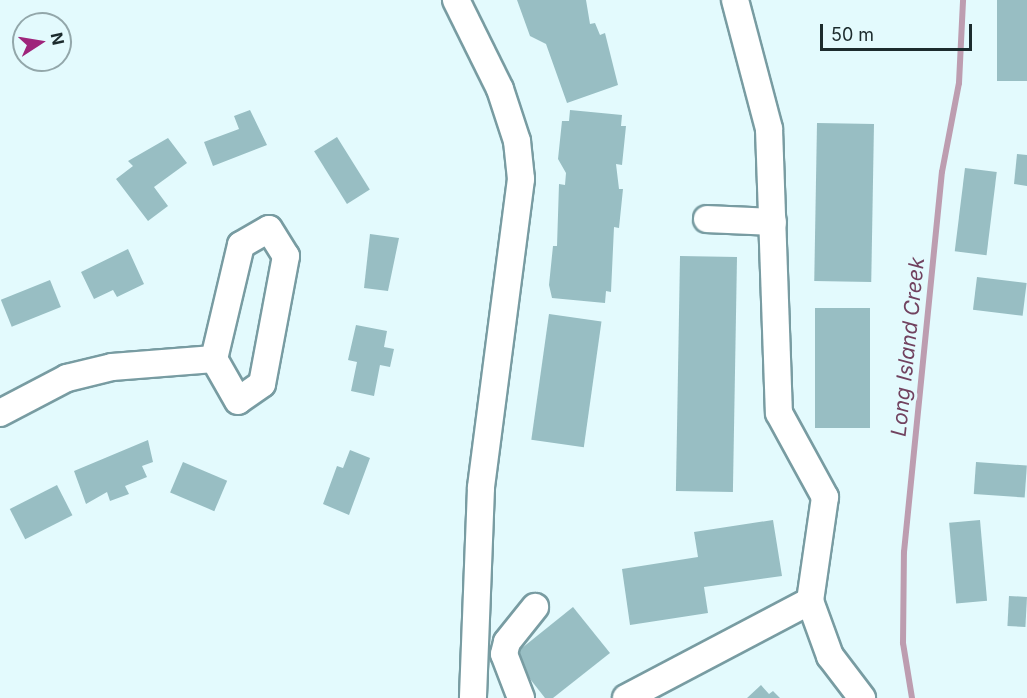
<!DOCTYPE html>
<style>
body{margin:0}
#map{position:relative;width:1027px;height:698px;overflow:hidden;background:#e3fafd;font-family:Inter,sans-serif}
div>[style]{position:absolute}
.stream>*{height:6px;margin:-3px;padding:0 3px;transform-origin:3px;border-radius:3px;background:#bd9db0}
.building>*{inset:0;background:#98bec3;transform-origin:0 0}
.roads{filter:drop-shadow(2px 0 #789ca2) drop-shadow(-2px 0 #789ca2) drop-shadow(0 2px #789ca2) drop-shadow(0 -2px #789ca2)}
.minor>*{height:26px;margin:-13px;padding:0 13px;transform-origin:13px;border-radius:13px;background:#fff}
span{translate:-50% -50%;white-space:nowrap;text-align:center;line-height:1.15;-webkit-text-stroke:6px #e3fafd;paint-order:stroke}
.water-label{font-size:21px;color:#71425f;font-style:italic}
.north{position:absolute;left:12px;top:12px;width:60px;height:60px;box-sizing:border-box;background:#e3fafd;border:2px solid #93a7aa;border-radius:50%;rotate:78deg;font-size:16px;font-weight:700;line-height:24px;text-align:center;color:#1c2b2d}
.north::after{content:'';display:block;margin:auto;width:21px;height:27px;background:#9f257b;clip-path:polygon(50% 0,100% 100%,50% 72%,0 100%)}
.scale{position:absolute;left:820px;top:24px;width:152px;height:27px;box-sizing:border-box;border:3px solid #1c2b2d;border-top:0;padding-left:8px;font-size:18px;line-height:21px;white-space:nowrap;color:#1c2b2d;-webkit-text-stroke:4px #e3fafd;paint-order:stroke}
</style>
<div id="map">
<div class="stream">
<div style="left:912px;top:698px;width:56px;rotate:-99.3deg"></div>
<div style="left:903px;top:643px;width:91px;rotate:-89.4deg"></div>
<div style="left:904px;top:552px;width:382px;rotate:-84.3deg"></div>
<div style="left:942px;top:172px;width:91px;rotate:-79.2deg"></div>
<div style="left:959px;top:83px;width:83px;rotate:-87.2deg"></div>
</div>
<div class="building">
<div style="clip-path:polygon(517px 0,586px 0,590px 24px,595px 23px,600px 35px,605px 33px,618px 85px,567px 103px,546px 44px,530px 36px)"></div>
<div style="left:997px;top:0;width:30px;height:81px"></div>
<div style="clip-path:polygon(250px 110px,267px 145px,213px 166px,204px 142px,239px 129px,234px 116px)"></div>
<div style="clip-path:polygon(570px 110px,622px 115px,621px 126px,626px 126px,622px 165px,616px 164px,619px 189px,623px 189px,619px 228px,614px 227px,611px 292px,606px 291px,605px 303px,552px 298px,549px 285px,553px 246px,557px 246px,559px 184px,565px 185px,566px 173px,558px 159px,562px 121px,569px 121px)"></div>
<div style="left:817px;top:123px;width:57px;height:158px;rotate:1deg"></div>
<div style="left:337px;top:137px;width:62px;height:27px;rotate:58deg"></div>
<div style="clip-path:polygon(168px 138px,187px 163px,154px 187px,168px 206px,148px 221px,116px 179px,133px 166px,128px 161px)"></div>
<div style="clip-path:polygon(1017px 154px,1027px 155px,1027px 186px,1014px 184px)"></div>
<div style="left:965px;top:168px;width:32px;height:84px;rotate:7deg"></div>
<div style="clip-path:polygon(370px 234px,399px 238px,388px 291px,364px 288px)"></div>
<div style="clip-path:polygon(128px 249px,144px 284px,117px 297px,113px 290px,94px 299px,81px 272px)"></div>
<div style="left:737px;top:257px;width:235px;height:57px;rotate:91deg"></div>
<div style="left:977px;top:277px;width:50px;height:33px;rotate:7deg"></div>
<div style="left:50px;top:280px;width:29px;height:53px;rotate:68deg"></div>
<div style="left:815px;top:308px;width:55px;height:120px"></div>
<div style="left:549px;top:314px;width:53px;height:127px;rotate:8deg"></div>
<div style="clip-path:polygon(356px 325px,387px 331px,384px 347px,394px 349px,390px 367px,380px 365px,374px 396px,351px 391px,357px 362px,348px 360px)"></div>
<div style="clip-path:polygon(148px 440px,153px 462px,142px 466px,147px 477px,125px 486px,129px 494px,110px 501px,107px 492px,86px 504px,74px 471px)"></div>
<div style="clip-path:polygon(350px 450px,370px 458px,349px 515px,323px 504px,337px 466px,343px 468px)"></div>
<div style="left:183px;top:462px;width:48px;height:33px;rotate:23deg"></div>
<div style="left:976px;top:462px;width:51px;height:32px;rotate:4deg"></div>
<div style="left:57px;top:485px;width:34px;height:53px;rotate:63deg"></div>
<div style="clip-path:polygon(773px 520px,782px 576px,704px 587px,708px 613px,630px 625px,622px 569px,698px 557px,694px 532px)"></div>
<div style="left:980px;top:520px;width:81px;height:31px;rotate:85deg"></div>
<div style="left:1009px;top:596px;width:18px;height:30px;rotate:3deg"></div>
<div style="clip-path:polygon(573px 607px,610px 653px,553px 698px,545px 698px,512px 656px)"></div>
<div style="clip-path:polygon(761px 685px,769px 694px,773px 691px,780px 698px,747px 698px)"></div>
</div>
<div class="roads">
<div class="minor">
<div style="left:456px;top:0;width:99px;rotate:63.7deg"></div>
<div style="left:500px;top:89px;width:55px;rotate:71.9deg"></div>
<div style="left:517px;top:141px;width:38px;rotate:84deg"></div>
<div style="left:521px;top:179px;width:312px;rotate:97.4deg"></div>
<div style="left:481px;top:488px;width:210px;rotate:92.2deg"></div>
<div style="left:735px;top:0;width:133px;rotate:75.2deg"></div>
<div style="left:769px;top:129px;width:284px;rotate:88deg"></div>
<div style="left:779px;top:413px;width:96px;rotate:61.3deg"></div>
<div style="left:825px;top:497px;width:105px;rotate:98.2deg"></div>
<div style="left:810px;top:601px;width:59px;rotate:70deg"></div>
<div style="left:830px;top:656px;width:53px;rotate:52.7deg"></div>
<div style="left:707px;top:219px;width:66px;rotate:2.6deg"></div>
<div style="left:269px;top:229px;width:32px;rotate:58deg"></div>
<div style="left:286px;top:256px;width:130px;rotate:100.6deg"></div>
<div style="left:262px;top:384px;width:29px;rotate:145deg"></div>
<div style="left:238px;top:401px;width:48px;rotate:-119.7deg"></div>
<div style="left:214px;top:359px;width:117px;rotate:-76.7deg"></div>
<div style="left:241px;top:245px;width:32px;rotate:-30deg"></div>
<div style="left:0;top:413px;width:76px;rotate:-27.6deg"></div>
<div style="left:67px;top:378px;width:46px;rotate:-13.7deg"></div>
<div style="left:112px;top:367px;width:102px;rotate:-4.5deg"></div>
<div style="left:521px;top:698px;width:47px;rotate:-111.1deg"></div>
<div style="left:504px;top:654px;width:12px;rotate:-76deg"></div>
<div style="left:507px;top:642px;width:45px;rotate:-51.3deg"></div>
<div style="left:626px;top:698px;width:208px;rotate:-27.8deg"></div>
</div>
</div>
<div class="water-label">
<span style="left:908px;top:347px;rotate:-84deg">Long Island Creek</span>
</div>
<div class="north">N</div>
<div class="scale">50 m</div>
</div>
